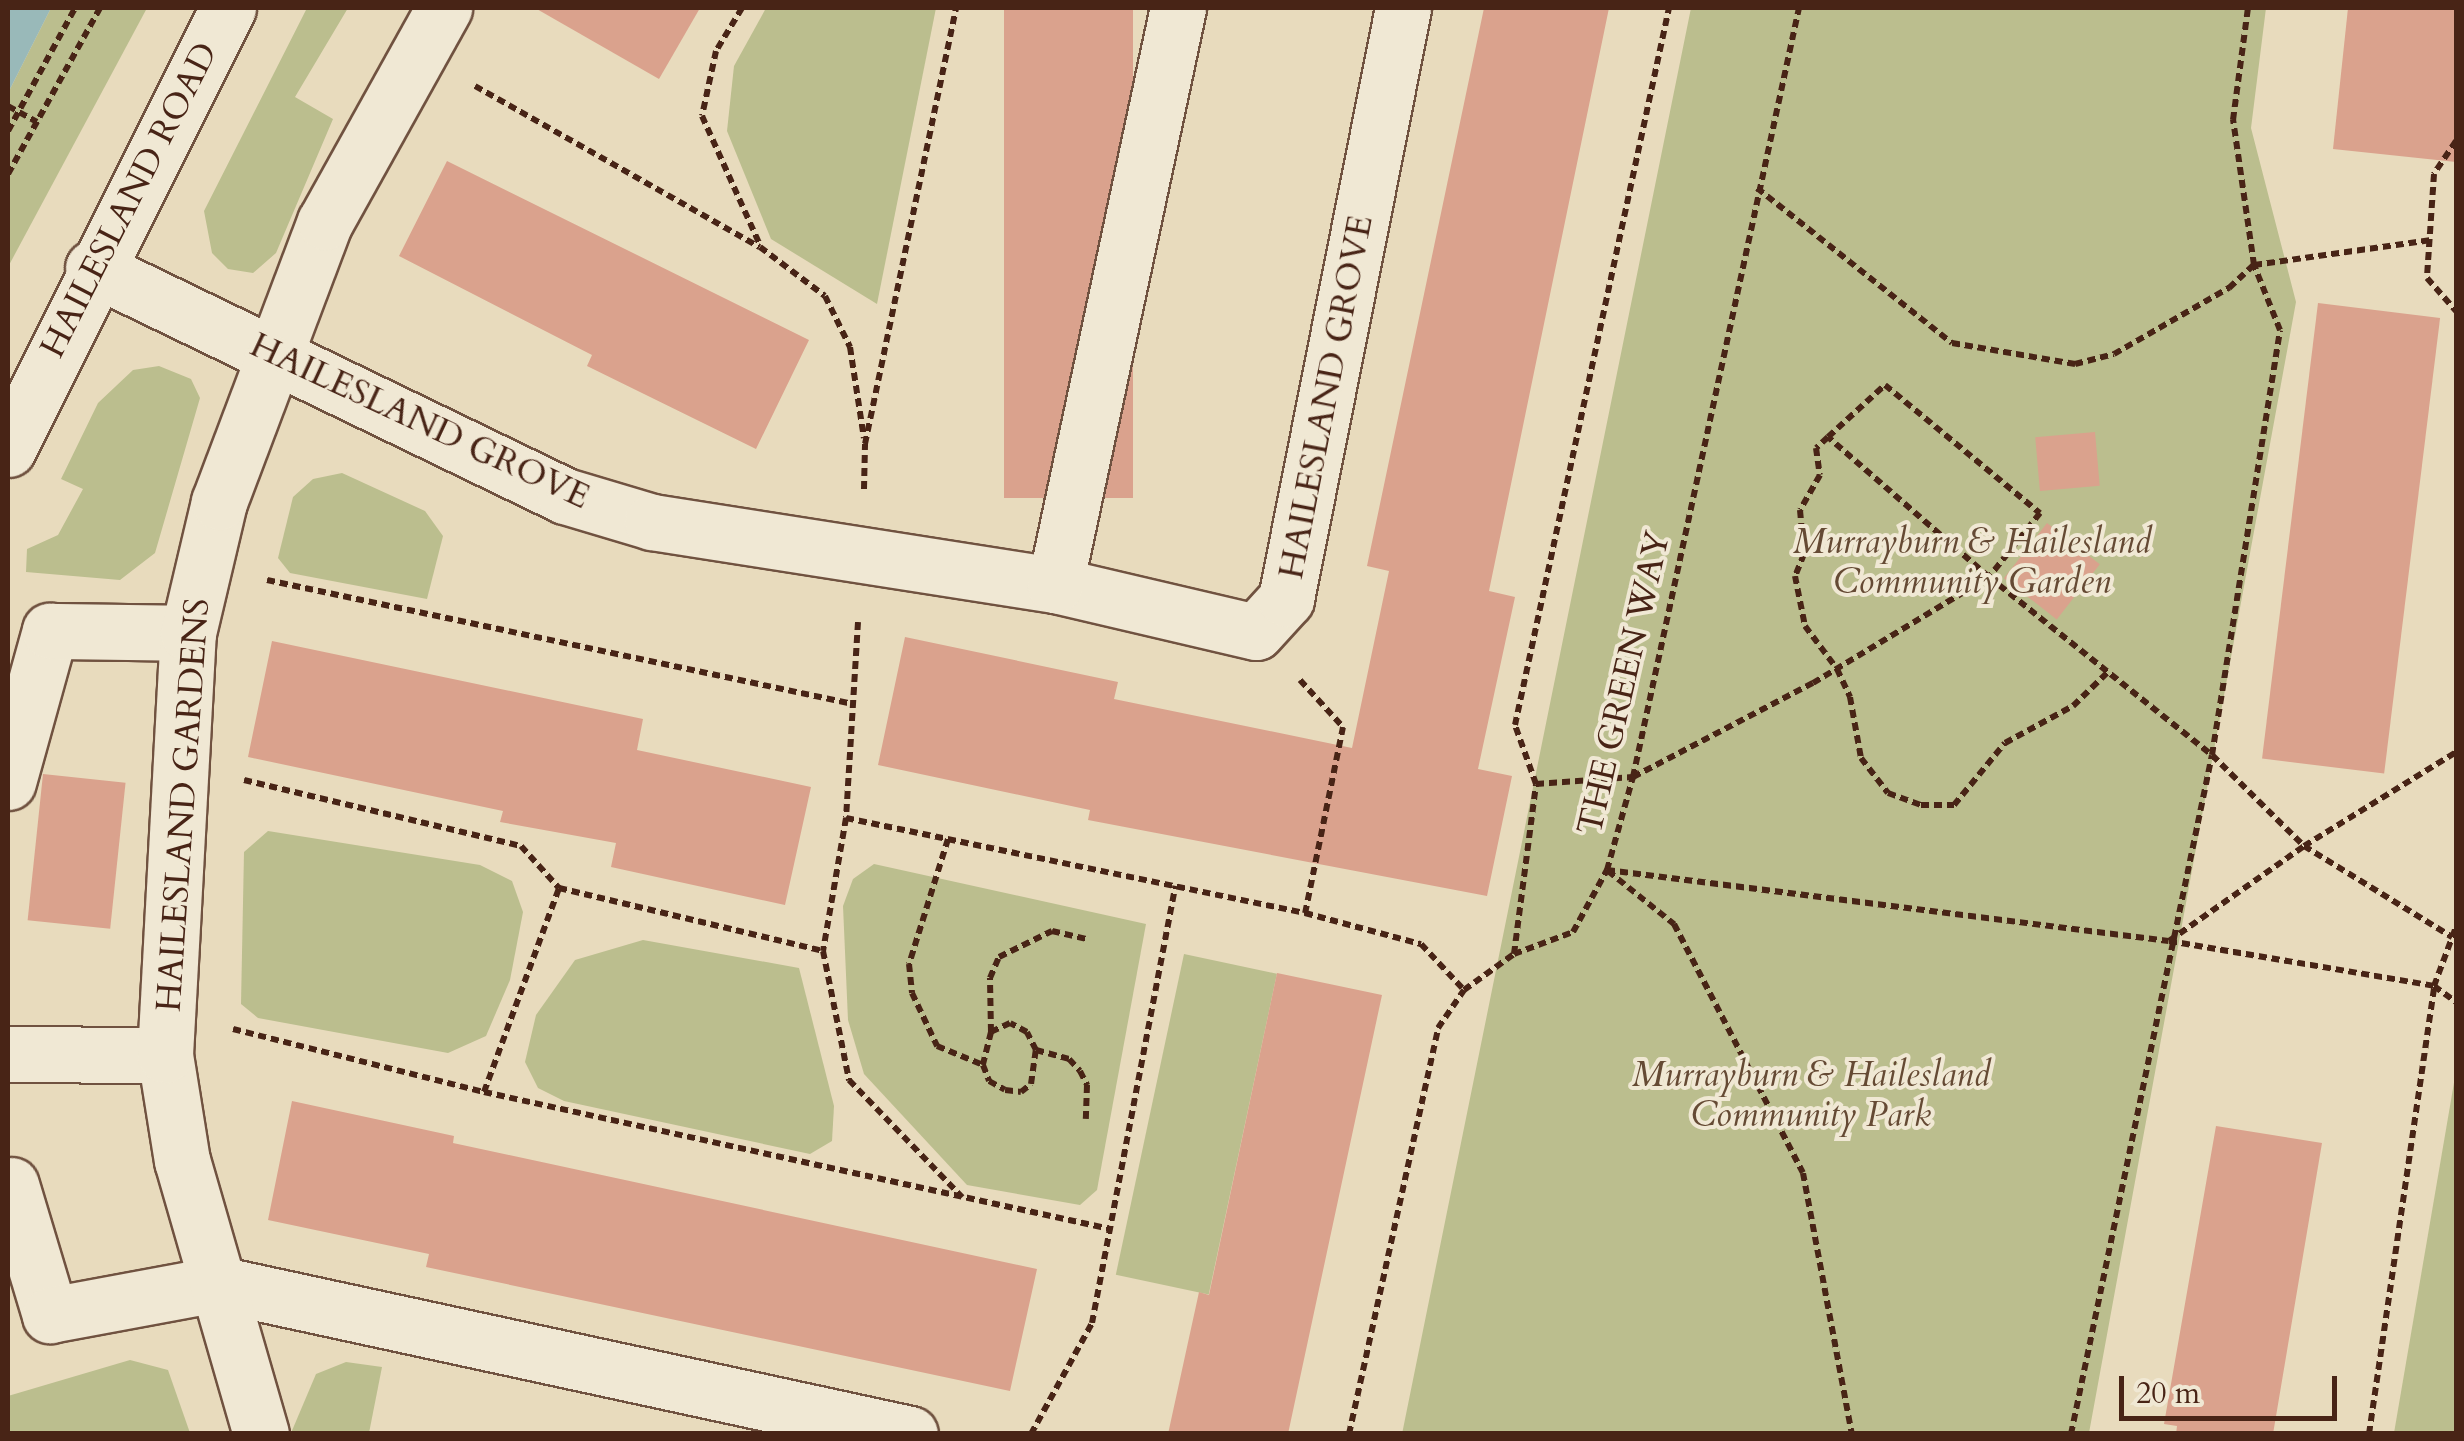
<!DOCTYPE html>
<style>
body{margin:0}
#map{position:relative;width:2464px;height:1441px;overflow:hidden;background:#e8dbbd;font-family:Cardo,serif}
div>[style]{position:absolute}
.green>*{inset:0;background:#bbbe8e;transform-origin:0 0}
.water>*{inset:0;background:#99b9b9}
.building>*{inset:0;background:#daa28d;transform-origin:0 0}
.path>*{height:6px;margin-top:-3px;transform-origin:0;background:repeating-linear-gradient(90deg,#482416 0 8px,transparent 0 13px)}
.roads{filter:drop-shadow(2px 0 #705240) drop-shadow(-2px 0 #705240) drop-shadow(0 2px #705240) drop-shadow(0 -2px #705240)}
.minor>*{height:55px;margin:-27.5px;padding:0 27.5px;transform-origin:27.5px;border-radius:27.5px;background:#f0e8d4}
.path-bridge>*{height:6px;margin-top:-3px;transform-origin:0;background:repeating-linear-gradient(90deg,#482416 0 8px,transparent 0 13px)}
span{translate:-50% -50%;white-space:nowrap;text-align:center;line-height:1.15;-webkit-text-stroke:8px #f0e8d4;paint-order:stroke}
.street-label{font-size:35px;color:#482416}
.park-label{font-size:35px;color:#654a34;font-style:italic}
.frame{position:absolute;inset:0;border:10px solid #482416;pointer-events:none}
.scale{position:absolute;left:2119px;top:1376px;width:218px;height:45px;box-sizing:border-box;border:5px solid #482416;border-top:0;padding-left:12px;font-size:30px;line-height:35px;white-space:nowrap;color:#482416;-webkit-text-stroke:8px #f0e8d4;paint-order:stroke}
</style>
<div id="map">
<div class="green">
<div style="clip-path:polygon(51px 8px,147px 8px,8px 267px,8px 93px)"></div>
<div style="clip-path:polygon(307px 8px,348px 8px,295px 97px,333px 119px,276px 253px,253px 273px,228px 269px,212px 253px,204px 211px)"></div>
<div style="clip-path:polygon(766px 8px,936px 8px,877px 304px,771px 239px,727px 131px,734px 66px)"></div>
<div style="clip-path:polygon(1691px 8px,2266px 8px,2251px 128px,2296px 302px,2089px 1433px,1402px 1434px)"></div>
<div style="clip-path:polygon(159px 366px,191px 379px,200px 398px,155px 553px,120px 580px,26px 572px,27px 549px,58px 535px,83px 489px,61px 479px,98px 403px,133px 370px)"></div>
<div style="clip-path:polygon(342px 473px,425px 511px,443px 536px,427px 599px,290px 573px,278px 558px,293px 497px,313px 479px)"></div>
<div style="clip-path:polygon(268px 831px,480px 865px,512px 881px,523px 912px,510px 980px,486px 1036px,448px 1053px,258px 1018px,241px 1004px,244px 852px)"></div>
<div style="clip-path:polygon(874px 864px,1146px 924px,1097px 1190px,1080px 1205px,967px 1185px,864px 1074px,848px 1020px,843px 906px,853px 879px)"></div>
<div style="clip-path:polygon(643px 940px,799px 968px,834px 1106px,832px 1141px,810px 1154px,564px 1101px,538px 1088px,525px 1062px,536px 1015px,575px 960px)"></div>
<div style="left:1184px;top:954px;width:95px;height:328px;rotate:12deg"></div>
<div style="clip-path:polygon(2456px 1071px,2456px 1433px,2394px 1433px)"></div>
<div style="clip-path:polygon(130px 1360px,168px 1370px,190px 1433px,8px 1433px,8px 1396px)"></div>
<div style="clip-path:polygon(346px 1362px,382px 1367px,369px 1433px,291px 1433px,316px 1374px)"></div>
</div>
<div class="water">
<div style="clip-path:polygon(8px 8px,51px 8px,8px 93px)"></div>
</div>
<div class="building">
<div style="clip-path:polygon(535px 8px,700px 8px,659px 79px)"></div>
<div style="left:1004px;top:8px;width:129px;height:490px"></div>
<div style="clip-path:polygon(1484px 8px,1609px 8px,1489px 591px,1515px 597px,1478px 769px,1512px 776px,1487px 896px,1088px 820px,1090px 810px,878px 765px,905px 637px,1118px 682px,1114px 699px,1352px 748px,1389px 571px,1367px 566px)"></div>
<div style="clip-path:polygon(2348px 8px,2456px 8px,2456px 162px,2333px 149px)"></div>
<div style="clip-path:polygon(447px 161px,809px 340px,756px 449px,587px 366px,592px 355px,399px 256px)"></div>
<div style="left:2318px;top:303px;width:123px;height:459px;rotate:7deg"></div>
<div style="left:2095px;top:432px;width:54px;height:60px;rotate:85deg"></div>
<div style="left:2047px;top:523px;width:67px;height:70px;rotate:38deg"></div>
<div style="clip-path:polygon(272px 641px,643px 719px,637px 750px,811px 787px,785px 905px,611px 867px,616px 843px,500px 822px,503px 811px,248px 757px)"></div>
<div style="left:43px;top:774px;width:83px;height:147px;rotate:6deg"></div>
<div style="clip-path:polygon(1277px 973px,1382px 995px,1288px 1434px,1168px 1434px,1199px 1292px,1209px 1295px)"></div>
<div style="clip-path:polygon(292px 1101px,454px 1136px,453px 1143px,1037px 1269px,1010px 1391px,426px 1267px,429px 1254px,268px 1220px)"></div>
<div style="clip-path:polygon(2216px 1126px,2322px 1143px,2273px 1434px,2176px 1434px,2177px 1426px,2164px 1424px)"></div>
</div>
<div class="path">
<div style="left:742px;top:8px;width:50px;rotate:121.2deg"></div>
<div style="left:716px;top:51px;width:66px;rotate:102.2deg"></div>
<div style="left:702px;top:116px;width:141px;rotate:65.8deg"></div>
<div style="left:475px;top:86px;width:327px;rotate:29.5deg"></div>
<div style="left:760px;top:247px;width:81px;rotate:37deg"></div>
<div style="left:825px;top:296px;width:57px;rotate:63.9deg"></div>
<div style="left:850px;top:347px;width:92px;rotate:81.3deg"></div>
<div style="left:8px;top:131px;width:140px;rotate:-61.4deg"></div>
<div style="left:2456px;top:141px;width:40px;rotate:124deg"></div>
<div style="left:2434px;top:174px;width:104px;rotate:93.9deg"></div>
<div style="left:2427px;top:278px;width:44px;rotate:48.7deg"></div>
<div style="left:8px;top:174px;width:190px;rotate:-61deg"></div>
<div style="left:1757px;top:188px;width:249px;rotate:38.5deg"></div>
<div style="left:1952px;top:343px;width:125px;rotate:9.7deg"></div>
<div style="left:2075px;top:364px;width:40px;rotate:-14.4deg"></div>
<div style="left:2114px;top:354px;width:133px;rotate:-29.9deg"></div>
<div style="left:2229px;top:288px;width:34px;rotate:-43deg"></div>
<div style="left:2254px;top:265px;width:179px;rotate:-8deg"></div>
<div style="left:1828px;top:437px;width:77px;rotate:-42.4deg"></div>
<div style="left:1885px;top:385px;width:201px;rotate:39.6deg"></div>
<div style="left:2040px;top:513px;width:82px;rotate:128.6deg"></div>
<div style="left:1989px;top:577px;width:213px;rotate:-139deg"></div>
<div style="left:1828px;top:437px;width:16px;rotate:137deg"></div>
<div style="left:1816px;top:448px;width:27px;rotate:82deg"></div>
<div style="left:1820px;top:475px;width:40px;rotate:119.7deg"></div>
<div style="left:1800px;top:510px;width:44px;rotate:84.8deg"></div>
<div style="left:1804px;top:554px;width:24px;rotate:112deg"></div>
<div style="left:1795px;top:576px;width:51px;rotate:78.7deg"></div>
<div style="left:1805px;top:626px;width:54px;rotate:53.3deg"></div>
<div style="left:1837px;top:669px;width:31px;rotate:65deg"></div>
<div style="left:1850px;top:697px;width:62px;rotate:79.8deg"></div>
<div style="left:1861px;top:758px;width:44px;rotate:52.4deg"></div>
<div style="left:1888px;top:793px;width:35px;rotate:20deg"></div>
<div style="left:1921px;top:805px;width:33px"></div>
<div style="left:1954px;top:805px;width:80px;rotate:-50.6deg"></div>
<div style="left:2005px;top:743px;width:77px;rotate:-28.6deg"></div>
<div style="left:2073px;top:706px;width:50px;rotate:-44.2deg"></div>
<div style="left:864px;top:489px;width:45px;rotate:-88.7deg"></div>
<div style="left:865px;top:444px;width:445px;rotate:-78.2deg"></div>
<div style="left:267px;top:580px;width:599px;rotate:11.95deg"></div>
<div style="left:858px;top:622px;width:196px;rotate:93.5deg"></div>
<div style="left:846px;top:818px;width:469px;rotate:11.7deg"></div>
<div style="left:1305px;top:913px;width:120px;rotate:15deg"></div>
<div style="left:1421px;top:944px;width:63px;rotate:46.9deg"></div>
<div style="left:1300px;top:680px;width:64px;rotate:47.5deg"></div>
<div style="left:1343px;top:727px;width:190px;rotate:101.5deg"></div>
<div style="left:244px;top:780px;width:285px;rotate:13.4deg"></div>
<div style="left:521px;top:846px;width:57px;rotate:47.9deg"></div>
<div style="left:559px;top:888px;width:271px;rotate:13.4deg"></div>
<div style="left:1536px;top:784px;width:97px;rotate:-4.1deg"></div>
<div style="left:1633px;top:777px;width:203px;rotate:-27.6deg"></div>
<div style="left:1813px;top:683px;width:205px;rotate:-31.1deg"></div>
<div style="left:1989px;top:577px;width:285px;rotate:38.6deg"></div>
<div style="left:2212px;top:755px;width:129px;rotate:44.7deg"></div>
<div style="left:2304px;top:846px;width:174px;rotate:31.6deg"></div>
<div style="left:846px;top:818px;width:135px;rotate:99.8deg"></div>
<div style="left:823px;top:951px;width:132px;rotate:78.6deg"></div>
<div style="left:849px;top:1080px;width:163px;rotate:46deg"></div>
<div style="left:948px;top:839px;width:131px;rotate:107.3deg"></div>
<div style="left:909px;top:964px;width:29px;rotate:84deg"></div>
<div style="left:912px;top:993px;width:59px;rotate:64.7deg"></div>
<div style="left:937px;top:1046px;width:50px;rotate:22.4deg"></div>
<div style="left:983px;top:1065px;width:17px;rotate:69deg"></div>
<div style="left:989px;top:1081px;width:18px;rotate:29deg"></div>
<div style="left:1005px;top:1090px;width:16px;rotate:7deg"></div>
<div style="left:1021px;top:1092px;width:13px;rotate:-39deg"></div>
<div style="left:1031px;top:1084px;width:34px;rotate:-82deg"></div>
<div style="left:1036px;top:1050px;width:20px;rotate:-117deg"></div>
<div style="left:1027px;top:1032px;width:19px;rotate:-152deg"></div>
<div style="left:1010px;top:1023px;width:21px;rotate:155deg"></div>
<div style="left:991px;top:1032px;width:34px;rotate:104deg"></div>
<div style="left:1607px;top:870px;width:566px;rotate:7.2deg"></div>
<div style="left:2169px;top:941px;width:165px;rotate:-35.1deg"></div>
<div style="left:2304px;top:846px;width:179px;rotate:-31.7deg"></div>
<div style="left:1608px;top:871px;width:85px;rotate:38.8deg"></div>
<div style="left:1674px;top:924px;width:280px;rotate:62.6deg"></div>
<div style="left:1803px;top:1173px;width:266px;rotate:79.4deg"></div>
<div style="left:2169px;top:941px;width:269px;rotate:9.6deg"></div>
<div style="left:2434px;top:986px;width:27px;rotate:36deg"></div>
<div style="left:1514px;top:954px;width:171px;rotate:-82.6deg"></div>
<div style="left:1536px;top:784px;width:63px;rotate:-109.6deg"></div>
<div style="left:1515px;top:725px;width:733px;rotate:-77.88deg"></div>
<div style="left:233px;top:1029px;width:259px;rotate:14.1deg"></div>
<div style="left:484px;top:1092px;width:641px;rotate:12.34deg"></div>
<div style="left:991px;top:1032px;width:54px;rotate:-91.1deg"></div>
<div style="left:990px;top:978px;width:23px;rotate:-67deg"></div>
<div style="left:999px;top:957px;width:59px;rotate:-26.1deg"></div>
<div style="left:1052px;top:931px;width:36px;rotate:13deg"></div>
<div style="left:1036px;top:1050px;width:34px;rotate:15deg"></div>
<div style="left:1069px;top:1059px;width:16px;rotate:47deg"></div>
<div style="left:1080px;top:1071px;width:16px;rotate:63deg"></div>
<div style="left:1087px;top:1085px;width:34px;rotate:92deg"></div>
<div style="left:484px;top:1092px;width:217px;rotate:-69.8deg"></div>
<div style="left:1031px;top:1434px;width:127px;rotate:-61.2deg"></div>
<div style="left:1092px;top:1323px;width:445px;rotate:-79.2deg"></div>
<div style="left:1349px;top:1434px;width:416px;rotate:-77.6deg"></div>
<div style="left:1438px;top:1028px;width:46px;rotate:-55.6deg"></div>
<div style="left:1464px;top:990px;width:62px;rotate:-35.8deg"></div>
<div style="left:1514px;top:954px;width:63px;rotate:-20.4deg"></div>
<div style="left:1573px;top:932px;width:71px;rotate:-61.3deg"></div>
<div style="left:1607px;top:870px;width:97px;rotate:-74.4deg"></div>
<div style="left:1633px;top:777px;width:787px;rotate:-77.82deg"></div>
<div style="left:2071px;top:1434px;width:693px;rotate:-78.27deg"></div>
<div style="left:2212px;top:755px;width:430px;rotate:-80.9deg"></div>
<div style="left:2280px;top:330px;width:70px;rotate:-111.8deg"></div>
<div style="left:2254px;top:265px;width:147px;rotate:-98.2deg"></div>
<div style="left:2233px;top:120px;width:113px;rotate:-82.4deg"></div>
<div style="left:2369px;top:1434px;width:453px;rotate:-81.7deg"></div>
<div style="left:2434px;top:986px;width:63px;rotate:-69.6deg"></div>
</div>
<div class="roads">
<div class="minor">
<div style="left:93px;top:268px;width:524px;rotate:25.78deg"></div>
<div style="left:565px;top:496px;width:91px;rotate:16.6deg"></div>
<div style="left:652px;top:522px;width:408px;rotate:8.9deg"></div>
<div style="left:1055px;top:585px;width:206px;rotate:13.2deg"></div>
<div style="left:1256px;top:632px;width:45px;rotate:-47.7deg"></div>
<div style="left:1286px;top:599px;width:602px;rotate:-78.8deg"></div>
<div style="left:8px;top:449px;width:493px;rotate:-63.5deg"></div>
<div style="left:1055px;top:585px;width:590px;rotate:-77.97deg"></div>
<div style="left:8px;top:782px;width:157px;rotate:-74.5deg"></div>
<div style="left:50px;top:631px;width:138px;rotate:0.8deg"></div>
<div style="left:8px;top:1054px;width:157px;rotate:0.4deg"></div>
<div style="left:11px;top:1185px;width:136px;rotate:73.3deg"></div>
<div style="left:50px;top:1315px;width:171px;rotate:-10.5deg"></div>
<div style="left:218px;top:1284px;width:708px;rotate:12.23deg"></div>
<div style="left:261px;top:1434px;width:284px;rotate:-106.1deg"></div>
<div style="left:182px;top:1161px;width:107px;rotate:-99.1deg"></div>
<div style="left:165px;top:1055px;width:423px;rotate:-86.9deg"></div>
<div style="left:188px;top:633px;width:135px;rotate:-76.7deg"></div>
<div style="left:219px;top:502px;width:299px;rotate:-69.3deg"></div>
<div style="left:325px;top:222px;width:245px;rotate:-60.9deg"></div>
</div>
</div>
<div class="path-bridge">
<div style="left:8px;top:106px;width:33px;rotate:29deg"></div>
</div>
<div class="street-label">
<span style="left:129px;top:200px;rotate:-63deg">HAILESLAND ROAD</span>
<span style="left:1326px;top:397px;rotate:-79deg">HAILESLAND GROVE</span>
<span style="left:420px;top:421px;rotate:25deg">HAILESLAND GROVE</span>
<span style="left:1624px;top:683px;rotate:-77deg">THE GREEN WAY</span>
<span style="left:183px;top:805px;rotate:-86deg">HAILESLAND GARDENS</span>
</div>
<div class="park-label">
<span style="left:1972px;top:562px">Murrayburn &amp; Hailesland<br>Community Garden</span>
<span style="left:1811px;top:1095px">Murrayburn &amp; Hailesland<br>Community Park</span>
</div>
<div class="frame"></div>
<div class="scale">20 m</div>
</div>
